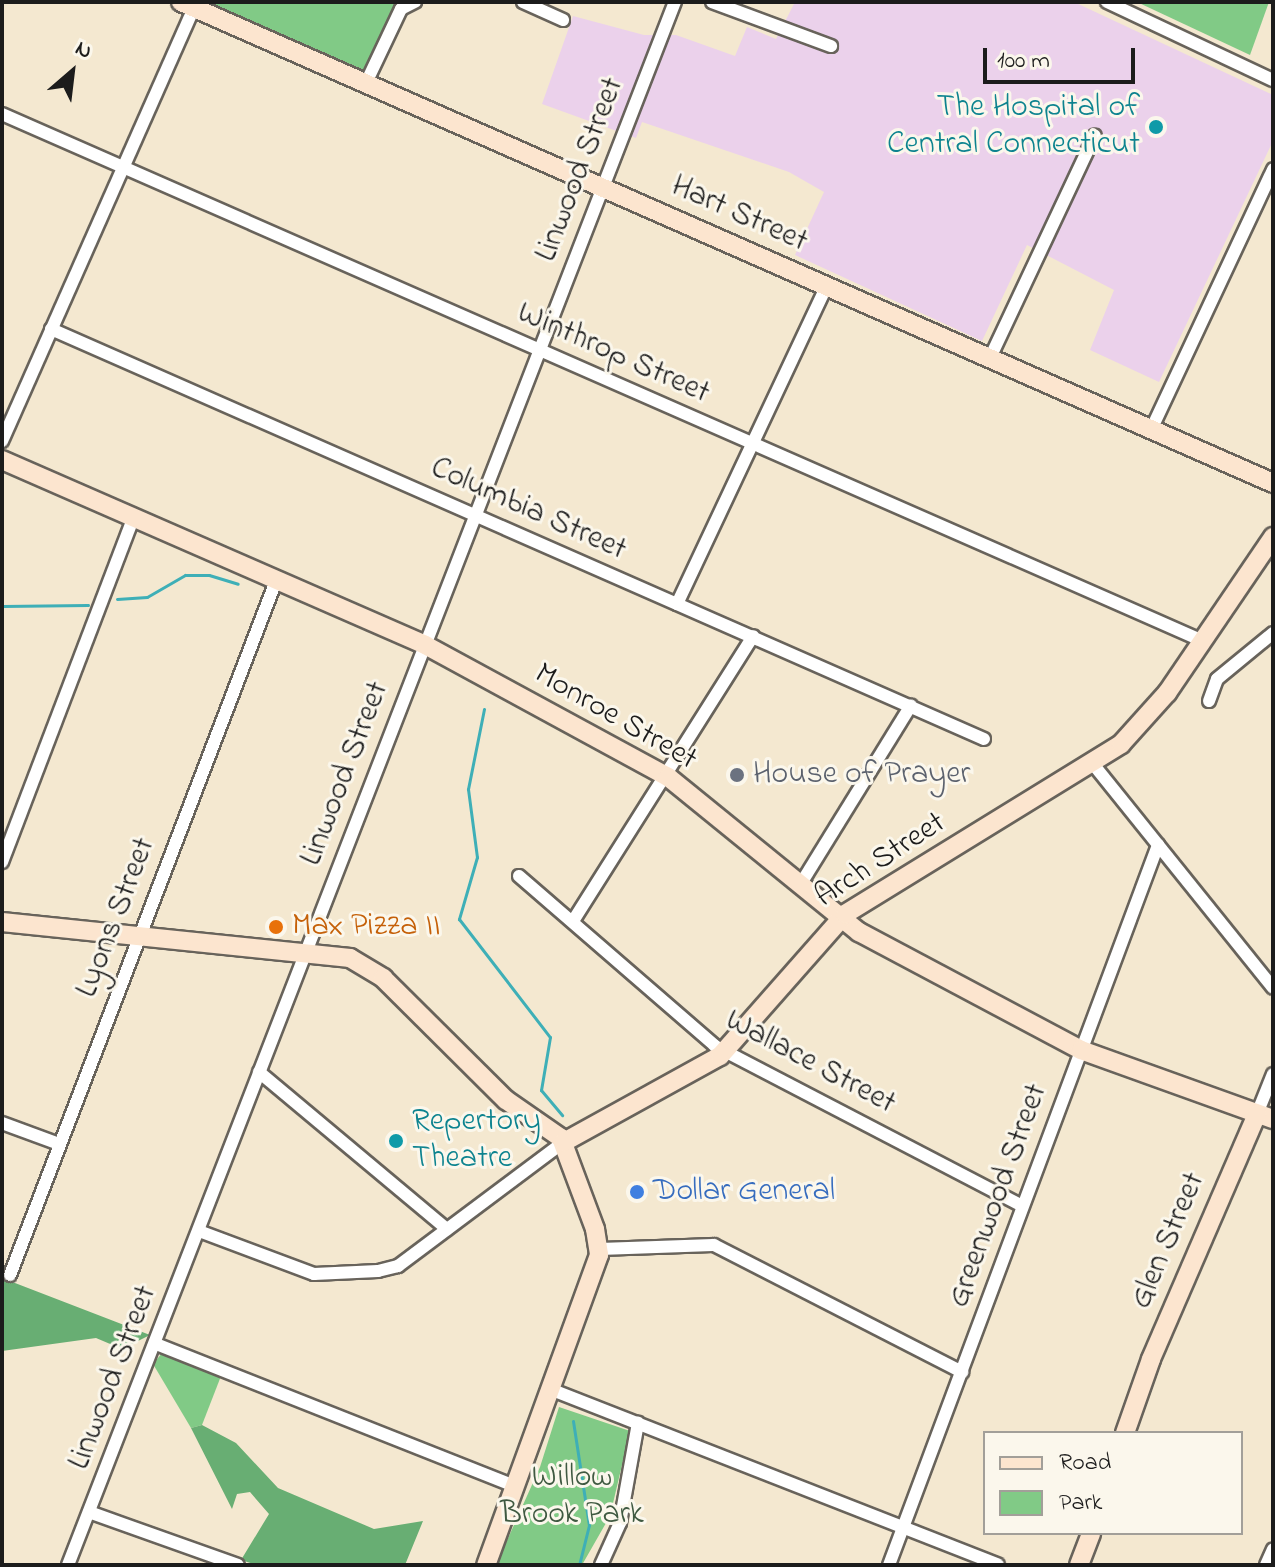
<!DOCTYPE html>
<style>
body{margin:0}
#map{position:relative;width:1275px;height:1567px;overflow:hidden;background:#f4e8d0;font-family:"Indie Flower",sans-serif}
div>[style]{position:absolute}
.built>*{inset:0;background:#ebd1eb}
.green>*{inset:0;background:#81ca86}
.forest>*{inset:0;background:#68ae73}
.stream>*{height:3px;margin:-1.5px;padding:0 1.5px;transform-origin:1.5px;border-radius:1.5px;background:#3eafb7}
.roads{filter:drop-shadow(2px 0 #68635b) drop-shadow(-2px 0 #68635b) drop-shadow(0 2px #68635b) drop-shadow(0 -2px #68635b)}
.street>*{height:12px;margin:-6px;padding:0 6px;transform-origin:6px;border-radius:6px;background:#fff}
.secondary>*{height:18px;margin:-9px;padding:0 9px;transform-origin:9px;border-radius:9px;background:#fce5cf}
.dots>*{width:22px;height:22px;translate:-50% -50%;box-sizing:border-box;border:4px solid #fbf7ec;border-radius:50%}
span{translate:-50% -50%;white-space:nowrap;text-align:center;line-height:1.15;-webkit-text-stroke:6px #fbf7ec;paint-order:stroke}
.culture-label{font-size:32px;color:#0d838f}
.right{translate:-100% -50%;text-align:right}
.left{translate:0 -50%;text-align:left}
.street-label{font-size:32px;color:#1c1c1c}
.worship-label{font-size:32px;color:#5b616d}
.food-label{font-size:32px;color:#c56008}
.shop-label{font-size:32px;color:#366cbe}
.park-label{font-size:32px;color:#3f5941}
.frame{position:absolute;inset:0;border:4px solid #1c1c1c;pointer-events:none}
.legend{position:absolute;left:983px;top:1431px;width:260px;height:104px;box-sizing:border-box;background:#fbf7ec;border:2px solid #a29f99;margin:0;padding:10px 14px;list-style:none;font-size:24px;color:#1c1c1c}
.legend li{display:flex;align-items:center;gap:16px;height:40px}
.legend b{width:40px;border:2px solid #a29f99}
.north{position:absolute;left:32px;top:32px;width:80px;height:80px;-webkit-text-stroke:6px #fbf7ec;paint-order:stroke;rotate:28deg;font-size:22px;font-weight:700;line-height:32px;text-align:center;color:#1c1c1c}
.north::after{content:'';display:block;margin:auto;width:28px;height:36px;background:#1c1c1c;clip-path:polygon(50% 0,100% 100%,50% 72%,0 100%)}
.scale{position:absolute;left:983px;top:48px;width:152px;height:36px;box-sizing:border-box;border:4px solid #1c1c1c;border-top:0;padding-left:10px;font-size:24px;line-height:28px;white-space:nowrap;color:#1c1c1c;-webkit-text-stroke:6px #fbf7ec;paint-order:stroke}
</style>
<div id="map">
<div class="built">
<div style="clip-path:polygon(795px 2px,1074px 2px,1273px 95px,1273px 141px,1159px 382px,1090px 350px,1114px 290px,1027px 245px,982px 341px,795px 255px,824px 192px,789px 172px,642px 122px,636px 138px,542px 104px,573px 16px,644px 35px,676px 35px,735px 56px,747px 27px,776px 39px)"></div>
</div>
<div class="green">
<div style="clip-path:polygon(197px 2px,403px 2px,364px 75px)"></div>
<div style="clip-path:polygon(1137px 2px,1269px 2px,1250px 55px)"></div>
<div style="clip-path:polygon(162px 1353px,221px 1376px,202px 1425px,191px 1428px,153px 1364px)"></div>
<div style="clip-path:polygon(559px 1407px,630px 1431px,610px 1516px,582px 1565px,496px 1565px,540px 1467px)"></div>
</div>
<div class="forest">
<div style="clip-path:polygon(2px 1278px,150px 1335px,122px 1349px,96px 1338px,2px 1351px)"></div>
<div style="clip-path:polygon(202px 1425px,236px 1443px,278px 1488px,374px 1529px,423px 1521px,405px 1565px,257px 1565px,241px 1560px,269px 1514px,250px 1492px,237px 1494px,232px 1509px,191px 1428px)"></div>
</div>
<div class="stream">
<div style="left:117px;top:599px;width:30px;rotate:-4deg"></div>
<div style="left:147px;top:597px;width:44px;rotate:-30.1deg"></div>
<div style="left:185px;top:575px;width:24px"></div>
<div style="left:209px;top:575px;width:30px;rotate:17deg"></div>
<div style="left:2px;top:606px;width:86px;rotate:-0.7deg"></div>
<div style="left:484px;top:709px;width:82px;rotate:101.3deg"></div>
<div style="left:468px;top:789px;width:69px;rotate:82.5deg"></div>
<div style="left:477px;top:857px;width:65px;rotate:106.2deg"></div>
<div style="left:459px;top:919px;width:149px;rotate:52.4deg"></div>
<div style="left:550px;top:1037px;width:54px;rotate:99.6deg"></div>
<div style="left:541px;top:1090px;width:33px;rotate:50deg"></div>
<div style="left:573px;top:1421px;width:105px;rotate:81.3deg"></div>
<div style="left:589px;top:1525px;width:41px;rotate:104deg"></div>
</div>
<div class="roads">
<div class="street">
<div style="left:523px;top:2px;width:44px;rotate:24.2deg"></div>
<div style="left:712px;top:2px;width:127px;rotate:20.3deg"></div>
<div style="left:1107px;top:2px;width:183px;rotate:25.2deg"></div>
<div style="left:366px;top:83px;width:82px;rotate:-64.7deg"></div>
<div style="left:401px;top:9px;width:16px;rotate:-27deg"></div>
<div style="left:2px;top:114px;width:1312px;rotate:23.69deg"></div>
<div style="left:51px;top:329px;width:1019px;rotate:23.72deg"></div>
<div style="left:990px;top:358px;width:246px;rotate:-64.8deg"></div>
<div style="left:1151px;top:430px;width:288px;rotate:-64.9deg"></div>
<div style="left:2px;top:441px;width:474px;rotate:-66.1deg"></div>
<div style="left:677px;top:604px;width:350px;rotate:-64.8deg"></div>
<div style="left:1209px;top:701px;width:23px;rotate:-70deg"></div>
<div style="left:1217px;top:679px;width:72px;rotate:-39.4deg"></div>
<div style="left:1093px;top:764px;width:287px;rotate:51.2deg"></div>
<div style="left:2px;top:862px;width:369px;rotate:-69.1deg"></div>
<div style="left:519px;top:876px;width:259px;rotate:40.9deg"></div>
<div style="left:715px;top:1046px;width:346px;rotate:27.5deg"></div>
<div style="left:800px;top:885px;width:211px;rotate:-58.3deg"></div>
<div style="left:573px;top:921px;width:337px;rotate:-57.7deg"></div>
<div style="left:259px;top:1072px;width:245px;rotate:39.9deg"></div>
<div style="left:1257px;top:1114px;width:43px;rotate:-68.2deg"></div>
<div style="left:2px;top:1123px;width:61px;rotate:20.2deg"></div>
<div style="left:199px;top:1231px;width:123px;rotate:20.5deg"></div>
<div style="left:314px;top:1274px;width:64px;rotate:-2.7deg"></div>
<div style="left:378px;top:1271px;width:21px;rotate:-14deg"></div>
<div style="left:398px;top:1266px;width:207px;rotate:-36.8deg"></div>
<div style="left:599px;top:1249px;width:115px;rotate:-2deg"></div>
<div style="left:714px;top:1245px;width:279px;rotate:27.1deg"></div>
<div style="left:10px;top:1275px;width:743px;rotate:-69.03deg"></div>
<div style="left:156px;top:1344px;width:386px;rotate:21.6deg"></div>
<div style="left:550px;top:1389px;width:481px;rotate:21.4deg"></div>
<div style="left:89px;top:1512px;width:158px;rotate:19.6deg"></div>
<div style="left:68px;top:1565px;width:1677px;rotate:-68.78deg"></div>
<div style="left:601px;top:1565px;width:46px;rotate:-65.7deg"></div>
<div style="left:620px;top:1523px;width:102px;rotate:-79.8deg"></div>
<div style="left:889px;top:1565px;width:769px;rotate:-69.51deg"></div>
<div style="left:1266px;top:1565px;width:17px;rotate:-66deg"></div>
</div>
<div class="secondary">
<div style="left:181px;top:2px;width:1193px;rotate:23.77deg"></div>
<div style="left:2px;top:460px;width:462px;rotate:23.6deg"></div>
<div style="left:425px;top:645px;width:277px;rotate:28.5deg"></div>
<div style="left:668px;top:777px;width:246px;rotate:39.1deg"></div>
<div style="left:859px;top:932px;width:251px;rotate:28deg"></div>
<div style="left:1081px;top:1050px;width:204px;rotate:19.8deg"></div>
<div style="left:2px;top:922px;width:350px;rotate:5.9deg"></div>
<div style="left:350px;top:958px;width:39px;rotate:31deg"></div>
<div style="left:383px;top:978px;width:173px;rotate:44.8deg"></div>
<div style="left:506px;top:1100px;width:67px;rotate:34.6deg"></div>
<div style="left:561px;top:1138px;width:97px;rotate:69.5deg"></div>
<div style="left:595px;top:1229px;width:26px;rotate:81deg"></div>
<div style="left:599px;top:1255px;width:330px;rotate:110deg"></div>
<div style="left:564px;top:1142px;width:178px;rotate:-28.9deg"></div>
<div style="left:720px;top:1056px;width:189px;rotate:-48.6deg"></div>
<div style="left:845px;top:914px;width:324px;rotate:-31.6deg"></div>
<div style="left:1121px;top:744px;width:69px;rotate:-48deg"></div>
<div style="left:1167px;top:693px;width:189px;rotate:-55.8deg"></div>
<div style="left:1125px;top:1433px;width:78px;rotate:-70.6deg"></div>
<div style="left:1151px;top:1359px;width:267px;rotate:-66.6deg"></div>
<div style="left:1079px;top:1565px;width:34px;rotate:-69deg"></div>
</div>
</div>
<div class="dots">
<div style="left:1156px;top:127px;background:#0f9aa8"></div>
<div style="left:737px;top:775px;background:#6b7280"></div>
<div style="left:276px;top:927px;background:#e8710a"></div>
<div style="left:396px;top:1141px;background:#0f9aa8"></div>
<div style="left:637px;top:1192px;background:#3f7fe0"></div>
</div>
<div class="culture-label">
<span class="right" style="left:1140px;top:127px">The Hospital of<br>Central Connecticut</span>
<span class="left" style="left:412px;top:1141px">Repertory<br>Theatre</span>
</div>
<div class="street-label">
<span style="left:581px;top:170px;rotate:-69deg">Linwood Street</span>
<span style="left:739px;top:215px;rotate:24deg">Hart Street</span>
<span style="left:613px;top:354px;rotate:24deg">Winthrop Street</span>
<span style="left:528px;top:510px;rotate:24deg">Columbia Street</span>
<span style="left:615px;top:718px;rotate:30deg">Monroe Street</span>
<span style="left:346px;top:774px;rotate:-69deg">Linwood Street</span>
<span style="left:881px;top:861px;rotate:-33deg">Arch Street</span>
<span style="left:117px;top:918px;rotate:-69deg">Lyons Street</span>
<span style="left:810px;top:1063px;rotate:28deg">Wallace Street</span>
<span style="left:999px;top:1196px;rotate:-70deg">Greenwood Street</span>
<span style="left:1169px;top:1241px;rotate:-67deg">Glen Street</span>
<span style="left:114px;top:1378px;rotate:-69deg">Linwood Street</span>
</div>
<div class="worship-label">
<span class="left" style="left:753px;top:775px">House of Prayer</span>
</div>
<div class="food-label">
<span class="left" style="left:292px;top:927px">Max Pizza II</span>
</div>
<div class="shop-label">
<span class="left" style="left:653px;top:1192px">Dollar General</span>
</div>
<div class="park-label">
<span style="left:572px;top:1497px">Willow<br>Brook Park</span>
</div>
<div class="frame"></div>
<ul class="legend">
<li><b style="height:10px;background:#fce5cf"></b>Road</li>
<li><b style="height:22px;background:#81ca86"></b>Park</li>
</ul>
<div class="north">N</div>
<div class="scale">100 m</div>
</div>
